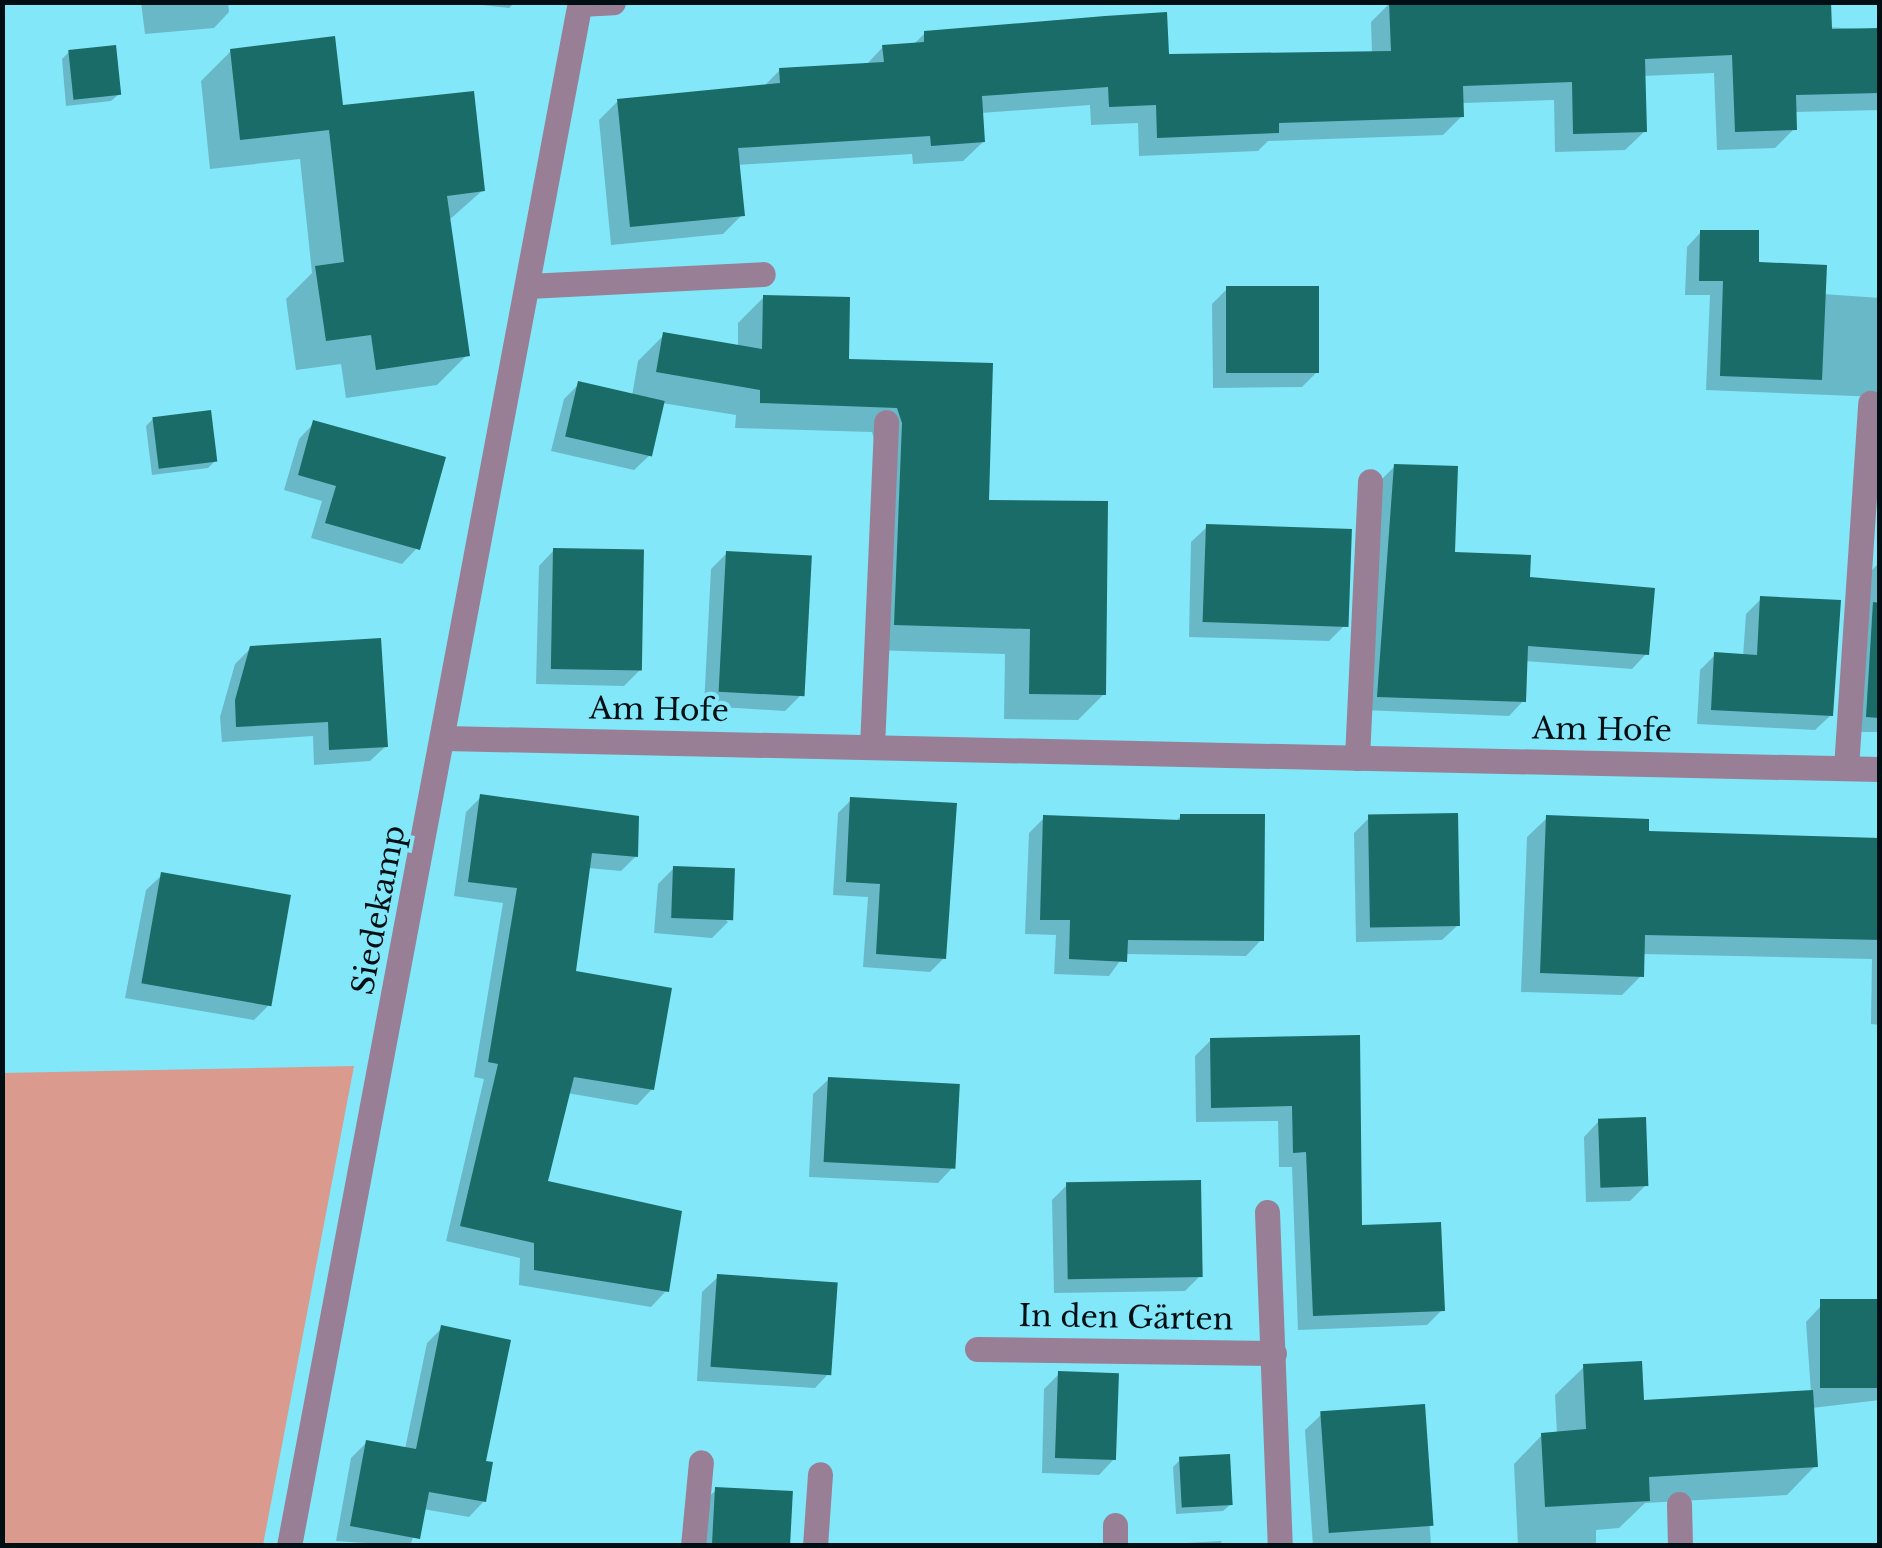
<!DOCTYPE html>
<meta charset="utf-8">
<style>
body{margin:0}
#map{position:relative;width:1882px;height:1548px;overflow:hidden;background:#82e7f9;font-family:"Libre Baskerville",serif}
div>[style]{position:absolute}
.green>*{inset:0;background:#da9a8e}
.shadow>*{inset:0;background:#0003}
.building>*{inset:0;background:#196c68;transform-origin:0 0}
.lane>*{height:25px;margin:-12.5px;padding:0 12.5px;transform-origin:12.5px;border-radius:12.5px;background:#987f95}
.street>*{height:25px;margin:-12.5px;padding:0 12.5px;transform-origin:12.5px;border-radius:12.5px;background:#987f95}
span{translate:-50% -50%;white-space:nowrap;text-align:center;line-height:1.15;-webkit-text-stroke:8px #82e7f9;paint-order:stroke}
.street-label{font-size:30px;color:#000f13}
.frame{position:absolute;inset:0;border:5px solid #000f13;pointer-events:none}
</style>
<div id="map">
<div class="green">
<div style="clip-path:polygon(354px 1066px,263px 1545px,3px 1545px,3px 1073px)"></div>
</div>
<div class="shadow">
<div style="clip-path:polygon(141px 2px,228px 2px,229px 12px,214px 28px,145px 34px)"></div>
<div style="clip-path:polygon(456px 2px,515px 2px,509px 8px)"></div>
<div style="clip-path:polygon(1390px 3px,1880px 30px,1880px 110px,1794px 112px,1794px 129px,1775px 148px,1717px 150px,1714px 73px,1643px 76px,1645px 131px,1625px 150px,1555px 152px,1554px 100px,1462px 103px,1462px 116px,1443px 135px,1268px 141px,1258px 151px,1139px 156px,1138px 123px,1091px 125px,1090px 105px,981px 113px,983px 142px,963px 161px,913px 164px,912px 154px,737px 165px,742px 215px,723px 234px,611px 245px,599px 120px,618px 101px,763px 87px,780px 70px,865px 66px,883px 47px,913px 45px,925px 33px,1166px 56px,1372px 54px,1371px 22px)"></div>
<div style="clip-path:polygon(231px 51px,483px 190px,448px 221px,467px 355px,437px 385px,346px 398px,341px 364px,296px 370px,286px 299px,312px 273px,300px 159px,210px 169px,201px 81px)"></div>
<div style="clip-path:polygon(69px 52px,119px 94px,111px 101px,66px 106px,62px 59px)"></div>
<div style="clip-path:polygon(1701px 232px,1823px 294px,1880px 298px,1880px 397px,1706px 390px,1710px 295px,1685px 295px,1687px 247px)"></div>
<div style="clip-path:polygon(1227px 289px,1317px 372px,1302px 387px,1213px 388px,1212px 304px)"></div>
<div style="clip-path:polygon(764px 297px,846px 361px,991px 366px,987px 503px,1104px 694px,1078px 720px,1004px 719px,1005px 654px,869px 650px,877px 450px,872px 432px,735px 428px,736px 415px,662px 403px,650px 455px,634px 470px,551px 451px,564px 399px,579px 384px,632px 396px,638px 361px,664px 335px,738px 347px,738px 323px)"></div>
<div style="clip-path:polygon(153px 419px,215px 461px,208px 468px,152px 475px,146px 426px)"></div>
<div style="clip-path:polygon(314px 423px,417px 548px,402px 564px,311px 538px,322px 501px,284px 490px,299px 439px)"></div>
<div style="clip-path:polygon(1395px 466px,1453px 555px,1528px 579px,1646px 654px,1632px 669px,1525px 661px,1523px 701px,1509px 716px,1363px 710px,1380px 481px)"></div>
<div style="clip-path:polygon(1207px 527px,1344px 626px,1329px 641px,1189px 637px,1191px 542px)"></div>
<div style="clip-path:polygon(554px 550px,640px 670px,624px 686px,536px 684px,539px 566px)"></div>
<div style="clip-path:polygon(727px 553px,801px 695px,785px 711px,704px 706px,711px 569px)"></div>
<div style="clip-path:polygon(1878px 564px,1880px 732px,1851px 732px,1863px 579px)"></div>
<div style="clip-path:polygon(1761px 599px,1831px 715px,1815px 730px,1697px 724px,1700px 670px,1715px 655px,1743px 657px,1746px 614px)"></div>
<div style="clip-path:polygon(251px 648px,386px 746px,370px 761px,314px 765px,313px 736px,222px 742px,220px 717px,235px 664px)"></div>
<div style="clip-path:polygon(481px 797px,636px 856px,621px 871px,588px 868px,574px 974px,652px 1089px,637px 1105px,567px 1093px,545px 1183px,666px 1291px,651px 1307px,519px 1285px,520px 1258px,446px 1241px,484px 1079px,474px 1077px,503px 903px,454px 896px,466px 812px)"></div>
<div style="clip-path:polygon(851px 800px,944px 958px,930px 972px,863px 967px,868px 897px,833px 895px,838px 813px)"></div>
<div style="clip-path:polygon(1181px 816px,1261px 940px,1246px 956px,1125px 954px,1109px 976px,1054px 974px,1056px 935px,1025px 934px,1029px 833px,1044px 818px,1175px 822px)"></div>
<div style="clip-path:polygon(1369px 818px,1458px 925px,1442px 940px,1356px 942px,1354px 833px)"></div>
<div style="clip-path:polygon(1547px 818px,1646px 834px,1880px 841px,1880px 1025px,1871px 1024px,1872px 959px,1642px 954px,1641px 976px,1622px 995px,1521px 992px,1527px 837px)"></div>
<div style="clip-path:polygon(674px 868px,728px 922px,712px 938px,654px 933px,658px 884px)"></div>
<div style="clip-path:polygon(162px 875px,269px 1005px,254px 1020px,125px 998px,146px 890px)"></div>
<div style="clip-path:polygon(1357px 1037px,1360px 1227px,1442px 1310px,1427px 1325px,1298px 1330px,1292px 1167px,1279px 1167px,1278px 1121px,1196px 1122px,1195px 1056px,1211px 1040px)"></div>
<div style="clip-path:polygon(829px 1079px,953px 1167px,938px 1183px,809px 1177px,813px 1094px)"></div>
<div style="clip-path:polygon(1599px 1121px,1646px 1185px,1630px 1201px,1586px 1202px,1584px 1137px)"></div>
<div style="clip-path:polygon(1067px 1185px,1200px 1276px,1185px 1291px,1054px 1293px,1052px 1200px)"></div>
<div style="clip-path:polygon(718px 1277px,830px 1372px,815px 1388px,697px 1381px,702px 1292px)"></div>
<div style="clip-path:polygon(1880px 1302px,1880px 1400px,1812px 1408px,1815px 1466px,1787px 1495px,1645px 1503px,1619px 1528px,1596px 1530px,1596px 1546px,1518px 1546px,1514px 1464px,1542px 1435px,1557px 1434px,1555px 1395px,1584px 1367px,1642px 1402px,1811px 1392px,1806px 1322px,1821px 1306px)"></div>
<div style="clip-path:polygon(442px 1328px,484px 1501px,469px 1517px,423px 1509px,410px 1546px,336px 1541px,351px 1458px,366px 1443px,405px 1449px,427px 1343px)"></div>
<div style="clip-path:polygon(1059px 1374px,1114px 1459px,1099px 1475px,1042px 1473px,1044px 1389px)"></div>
<div style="clip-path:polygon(1422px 1407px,1431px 1546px,1313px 1546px,1305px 1430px,1321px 1415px)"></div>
<div style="clip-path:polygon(1180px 1460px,1231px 1504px,1223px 1511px,1176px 1514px,1173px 1467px)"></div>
<div style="clip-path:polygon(716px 1490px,787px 1546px,696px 1546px,700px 1505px)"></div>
<div style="clip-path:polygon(1221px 1541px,1222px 1546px,1153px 1546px,1153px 1545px)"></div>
</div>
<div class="building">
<div style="clip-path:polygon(1389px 2px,1831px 2px,1832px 29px,1880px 28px,1880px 93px,1796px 95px,1797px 130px,1735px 132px,1732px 55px,1645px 59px,1647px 132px,1573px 134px,1572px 82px,1463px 86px,1464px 117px,1279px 123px,1279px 133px,1157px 138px,1156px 105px,1109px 107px,1108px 87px,982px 96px,985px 142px,931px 146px,930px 136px,738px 148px,745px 216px,630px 227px,617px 99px,780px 83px,779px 68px,884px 62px,882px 45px,924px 42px,924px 31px,1105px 16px,1167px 12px,1169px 54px,1391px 51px)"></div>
<div style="clip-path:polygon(335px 36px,343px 105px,474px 91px,485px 191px,447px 196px,470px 356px,376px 370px,371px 335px,326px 341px,315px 266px,344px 262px,329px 130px,240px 140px,230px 49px)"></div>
<div style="left:116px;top:45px;width:50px;height:48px;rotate:84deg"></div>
<div style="clip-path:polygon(1700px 230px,1759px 230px,1759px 262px,1827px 265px,1822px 380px,1720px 376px,1723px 281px,1699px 281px)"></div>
<div style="left:1226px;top:286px;width:93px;height:87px"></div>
<div style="clip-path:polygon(763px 295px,850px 297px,849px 359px,993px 363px,989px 500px,1108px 501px,1106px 695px,1029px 694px,1030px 629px,894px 625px,902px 423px,897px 408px,760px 403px,760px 390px,656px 372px,663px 332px,762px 349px)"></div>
<div style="left:578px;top:381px;width:89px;height:57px;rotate:13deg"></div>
<div style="left:211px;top:410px;width:52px;height:59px;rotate:83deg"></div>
<div style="clip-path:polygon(313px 420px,446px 457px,420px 550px,325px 523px,336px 486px,298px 475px)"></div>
<div style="clip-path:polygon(1394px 464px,1458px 466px,1455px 552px,1531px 555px,1530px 577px,1655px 588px,1649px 655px,1528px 646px,1526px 702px,1377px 697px)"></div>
<div style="left:1206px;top:524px;width:146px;height:98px;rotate:2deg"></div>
<div style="left:553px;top:548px;width:91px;height:121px;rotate:1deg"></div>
<div style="left:726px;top:551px;width:86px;height:141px;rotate:3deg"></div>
<div style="clip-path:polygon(1760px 596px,1841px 600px,1833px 716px,1711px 710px,1714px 652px,1757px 655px)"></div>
<div style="clip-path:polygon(1873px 602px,1880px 603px,1880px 718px,1866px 717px)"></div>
<div style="clip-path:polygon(381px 638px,388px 747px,329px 750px,328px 722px,236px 727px,235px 700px,250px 646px)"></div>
<div style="clip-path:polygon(480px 794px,639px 816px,638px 857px,592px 853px,576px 971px,672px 988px,654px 1090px,574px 1077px,548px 1181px,682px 1211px,669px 1292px,534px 1270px,534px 1243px,460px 1226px,498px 1064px,488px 1062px,517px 888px,468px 882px)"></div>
<div style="clip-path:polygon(850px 797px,957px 803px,946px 959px,876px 954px,880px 884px,846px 882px)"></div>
<div style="left:1458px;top:813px;width:113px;height:90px;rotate:89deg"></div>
<div style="clip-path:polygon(1180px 814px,1265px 814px,1264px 941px,1128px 940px,1127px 962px,1069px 959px,1070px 920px,1040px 920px,1043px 815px,1180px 820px)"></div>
<div style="clip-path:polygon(1546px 815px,1649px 819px,1649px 831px,1880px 838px,1880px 940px,1645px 935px,1644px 977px,1540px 973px)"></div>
<div style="left:673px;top:866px;width:62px;height:52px;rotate:2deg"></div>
<div style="left:161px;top:872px;width:132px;height:113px;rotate:10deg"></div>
<div style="clip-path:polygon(1360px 1035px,1362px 1225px,1441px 1222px,1445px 1311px,1313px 1316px,1306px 1152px,1293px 1153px,1292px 1106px,1211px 1108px,1210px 1038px)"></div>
<div style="left:828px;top:1077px;width:132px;height:85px;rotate:3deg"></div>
<div style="left:1646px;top:1117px;width:69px;height:48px;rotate:88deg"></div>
<div style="left:1201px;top:1180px;width:97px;height:135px;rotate:89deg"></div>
<div style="left:717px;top:1274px;width:121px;height:93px;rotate:4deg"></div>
<div style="left:1880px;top:1299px;width:89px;height:60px;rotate:90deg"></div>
<div style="clip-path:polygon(441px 1325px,511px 1340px,486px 1461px,493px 1462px,486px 1502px,429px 1492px,420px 1539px,350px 1526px,366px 1440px,416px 1449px)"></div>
<div style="clip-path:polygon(1642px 1361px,1644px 1400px,1813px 1390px,1818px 1467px,1649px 1477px,1650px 1501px,1545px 1507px,1541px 1433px,1586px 1429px,1583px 1364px)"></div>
<div style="left:1058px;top:1371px;width:61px;height:87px;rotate:2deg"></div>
<div style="left:1425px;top:1404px;width:122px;height:105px;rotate:86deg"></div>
<div style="left:1230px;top:1454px;width:51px;height:51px;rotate:87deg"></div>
<div style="left:715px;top:1487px;width:78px;height:59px;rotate:3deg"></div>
</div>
<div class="lane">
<div style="left:528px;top:286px;width:235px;rotate:-2.9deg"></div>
<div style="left:872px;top:747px;width:325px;rotate:-87.5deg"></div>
<div style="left:1357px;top:758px;width:277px;rotate:-87.3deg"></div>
<div style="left:1846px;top:768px;width:366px;rotate:-86.2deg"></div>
<div style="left:977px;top:1349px;width:297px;rotate:0.8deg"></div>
<div style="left:1679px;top:1504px;width:42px;rotate:88.6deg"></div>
<div style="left:1115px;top:1525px;width:21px;rotate:90deg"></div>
<div style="left:693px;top:1546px;width:84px;rotate:-84.6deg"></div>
<div style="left:815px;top:1546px;width:72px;rotate:-86deg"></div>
</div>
<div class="street">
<div style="left:580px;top:4px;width:33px;rotate:-3deg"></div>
<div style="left:445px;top:738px;width:1435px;rotate:1.24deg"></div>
<div style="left:1267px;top:1212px;width:334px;rotate:87.8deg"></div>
<div style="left:289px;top:1546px;width:1571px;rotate:-79.33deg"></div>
</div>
<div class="street-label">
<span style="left:659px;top:710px;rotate:1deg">Am Hofe</span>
<span style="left:1602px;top:730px;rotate:1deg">Am Hofe</span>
<span style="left:379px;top:910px;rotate:-79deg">Siedekamp</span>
<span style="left:1126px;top:1318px;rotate:1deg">In den Gärten</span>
</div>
<div class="frame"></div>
</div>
